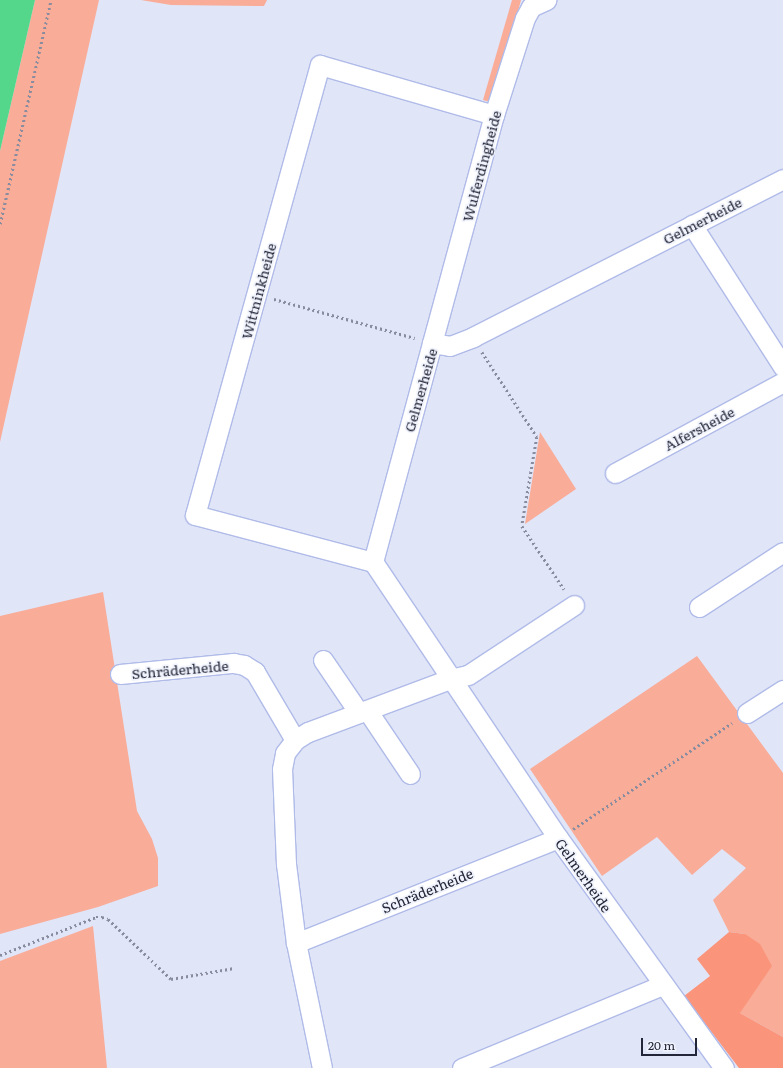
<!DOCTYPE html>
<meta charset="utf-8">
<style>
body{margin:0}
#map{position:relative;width:783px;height:1068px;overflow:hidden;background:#e0e5f8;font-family:Literata,serif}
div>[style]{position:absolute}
.green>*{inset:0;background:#f9ac98}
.forest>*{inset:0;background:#fa957c}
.water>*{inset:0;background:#54d78b}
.path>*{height:2.5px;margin-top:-1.25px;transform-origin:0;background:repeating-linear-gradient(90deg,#888c9e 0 2px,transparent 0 5px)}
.roads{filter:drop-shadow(1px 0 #b0bbe8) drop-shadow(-1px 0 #b0bbe8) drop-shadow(0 1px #b0bbe8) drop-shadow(0 -1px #b0bbe8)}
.minor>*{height:19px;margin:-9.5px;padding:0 9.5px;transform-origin:9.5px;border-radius:9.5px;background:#fff}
span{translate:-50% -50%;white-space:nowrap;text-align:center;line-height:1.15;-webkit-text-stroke:3.5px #f0f3fc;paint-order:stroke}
.street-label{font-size:14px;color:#232638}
.scale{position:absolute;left:641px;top:1038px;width:56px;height:18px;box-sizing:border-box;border:2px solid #232638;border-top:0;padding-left:5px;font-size:12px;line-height:14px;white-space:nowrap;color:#232638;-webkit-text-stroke:3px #f0f3fc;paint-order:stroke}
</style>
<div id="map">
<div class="green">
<div style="clip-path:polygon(35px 0,99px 0,0 442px,0 151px)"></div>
<div style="clip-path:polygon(141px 0,267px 0,264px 6px,171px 5px)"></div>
<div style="clip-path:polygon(512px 0,521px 0,494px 103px,483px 100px)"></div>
<div style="clip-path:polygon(540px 432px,576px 489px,525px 524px)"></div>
<div style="clip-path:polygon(103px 592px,137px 811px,152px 839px,158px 858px,158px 886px,98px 907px,0 934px,0 616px)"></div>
<div style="clip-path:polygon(697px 656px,783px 773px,783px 1037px,740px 1013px,745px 934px,729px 932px,713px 900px,746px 868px,722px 849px,692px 875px,657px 837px,602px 876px,530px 769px)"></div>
<div style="clip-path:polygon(93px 926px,107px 1068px,0 1068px,0 961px)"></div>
</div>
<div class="forest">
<div style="clip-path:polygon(729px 932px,745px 934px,760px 944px,772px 966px,740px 1013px,783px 1037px,783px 1068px,739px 1068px,684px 996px,710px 976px,697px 959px)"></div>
</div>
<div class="water">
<div style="clip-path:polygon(0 0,35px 0,0 151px)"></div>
</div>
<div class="path">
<div style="left:0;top:224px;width:230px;rotate:-77.2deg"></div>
<div style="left:274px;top:299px;width:146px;rotate:15.5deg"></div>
<div style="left:482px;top:352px;width:101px;rotate:57.1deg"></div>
<div style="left:537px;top:437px;width:90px;rotate:99.6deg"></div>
<div style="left:522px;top:526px;width:76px;rotate:56.3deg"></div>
<div style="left:573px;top:829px;width:191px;rotate:-33.7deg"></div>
<div style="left:0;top:955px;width:103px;rotate:-21.6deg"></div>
<div style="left:96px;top:917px;width:6px"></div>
<div style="left:102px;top:917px;width:6px;rotate:18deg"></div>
<div style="left:108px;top:919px;width:87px;rotate:43.6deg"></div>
<div style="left:171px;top:979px;width:64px;rotate:-9.9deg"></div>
</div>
<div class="roads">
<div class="minor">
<div style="left:692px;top:225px;width:169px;rotate:57.3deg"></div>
<div style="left:432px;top:343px;width:236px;rotate:-74.8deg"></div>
<div style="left:494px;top:115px;width:102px;rotate:-72.3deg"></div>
<div style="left:525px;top:18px;width:13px;rotate:-61deg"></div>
<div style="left:531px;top:7px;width:17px;rotate:-25deg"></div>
<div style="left:615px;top:473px;width:191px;rotate:-28.4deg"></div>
<div style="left:373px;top:562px;width:184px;rotate:-165.2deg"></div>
<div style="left:195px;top:515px;width:467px;rotate:-74.5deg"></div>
<div style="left:320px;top:65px;width:181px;rotate:16deg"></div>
<div style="left:699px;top:607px;width:100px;rotate:-33.2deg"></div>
<div style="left:323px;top:660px;width:64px;rotate:55.8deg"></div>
<div style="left:120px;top:674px;width:114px;rotate:-5.6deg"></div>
<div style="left:233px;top:663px;width:11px;rotate:10deg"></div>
<div style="left:244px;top:665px;width:13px;rotate:32deg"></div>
<div style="left:255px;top:672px;width:79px;rotate:59.5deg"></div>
<div style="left:367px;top:710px;width:77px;rotate:56.1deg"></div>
<div style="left:747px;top:713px;width:43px;rotate:-32.6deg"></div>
<div style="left:296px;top:943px;width:282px;rotate:-21.8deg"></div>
<div style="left:322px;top:1068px;width:128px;rotate:-101.7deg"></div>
<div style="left:296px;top:943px;width:80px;rotate:-97.2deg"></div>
<div style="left:286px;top:864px;width:95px;rotate:-92.4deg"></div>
<div style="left:282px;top:769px;width:16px;rotate:-79deg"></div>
<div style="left:285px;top:753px;width:16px;rotate:-52deg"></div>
<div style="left:295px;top:740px;width:15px;rotate:-32deg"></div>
<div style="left:308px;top:732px;width:152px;rotate:-20.5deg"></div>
<div style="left:450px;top:679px;width:18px;rotate:-13deg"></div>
<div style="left:468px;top:675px;width:127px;rotate:-33.4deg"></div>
<div style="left:462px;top:1068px;width:217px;rotate:-22.5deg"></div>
<div style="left:724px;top:1068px;width:284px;rotate:-125.8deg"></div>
<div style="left:558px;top:838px;width:332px;rotate:-123.8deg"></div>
<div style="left:373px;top:562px;width:227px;rotate:-74.9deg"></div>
<div style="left:432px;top:343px;width:18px;rotate:9deg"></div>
<div style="left:450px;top:346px;width:25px;rotate:-21deg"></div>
<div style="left:473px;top:337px;width:348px;rotate:-27deg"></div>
</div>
</div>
<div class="street-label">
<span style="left:481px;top:166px;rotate:-75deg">Wulferdingheide</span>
<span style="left:702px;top:220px;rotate:-27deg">Gelmerheide</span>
<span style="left:258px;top:291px;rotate:-75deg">Wittninkheide</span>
<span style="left:420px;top:390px;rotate:-74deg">Gelmerheide</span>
<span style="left:699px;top:428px;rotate:-28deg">Alfersheide</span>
<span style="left:180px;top:669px;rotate:-5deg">Schräderheide</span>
<span style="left:584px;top:875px;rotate:55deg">Gelmerheide</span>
<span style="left:427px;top:890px;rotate:-22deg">Schräderheide</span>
</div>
<div class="scale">20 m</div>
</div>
